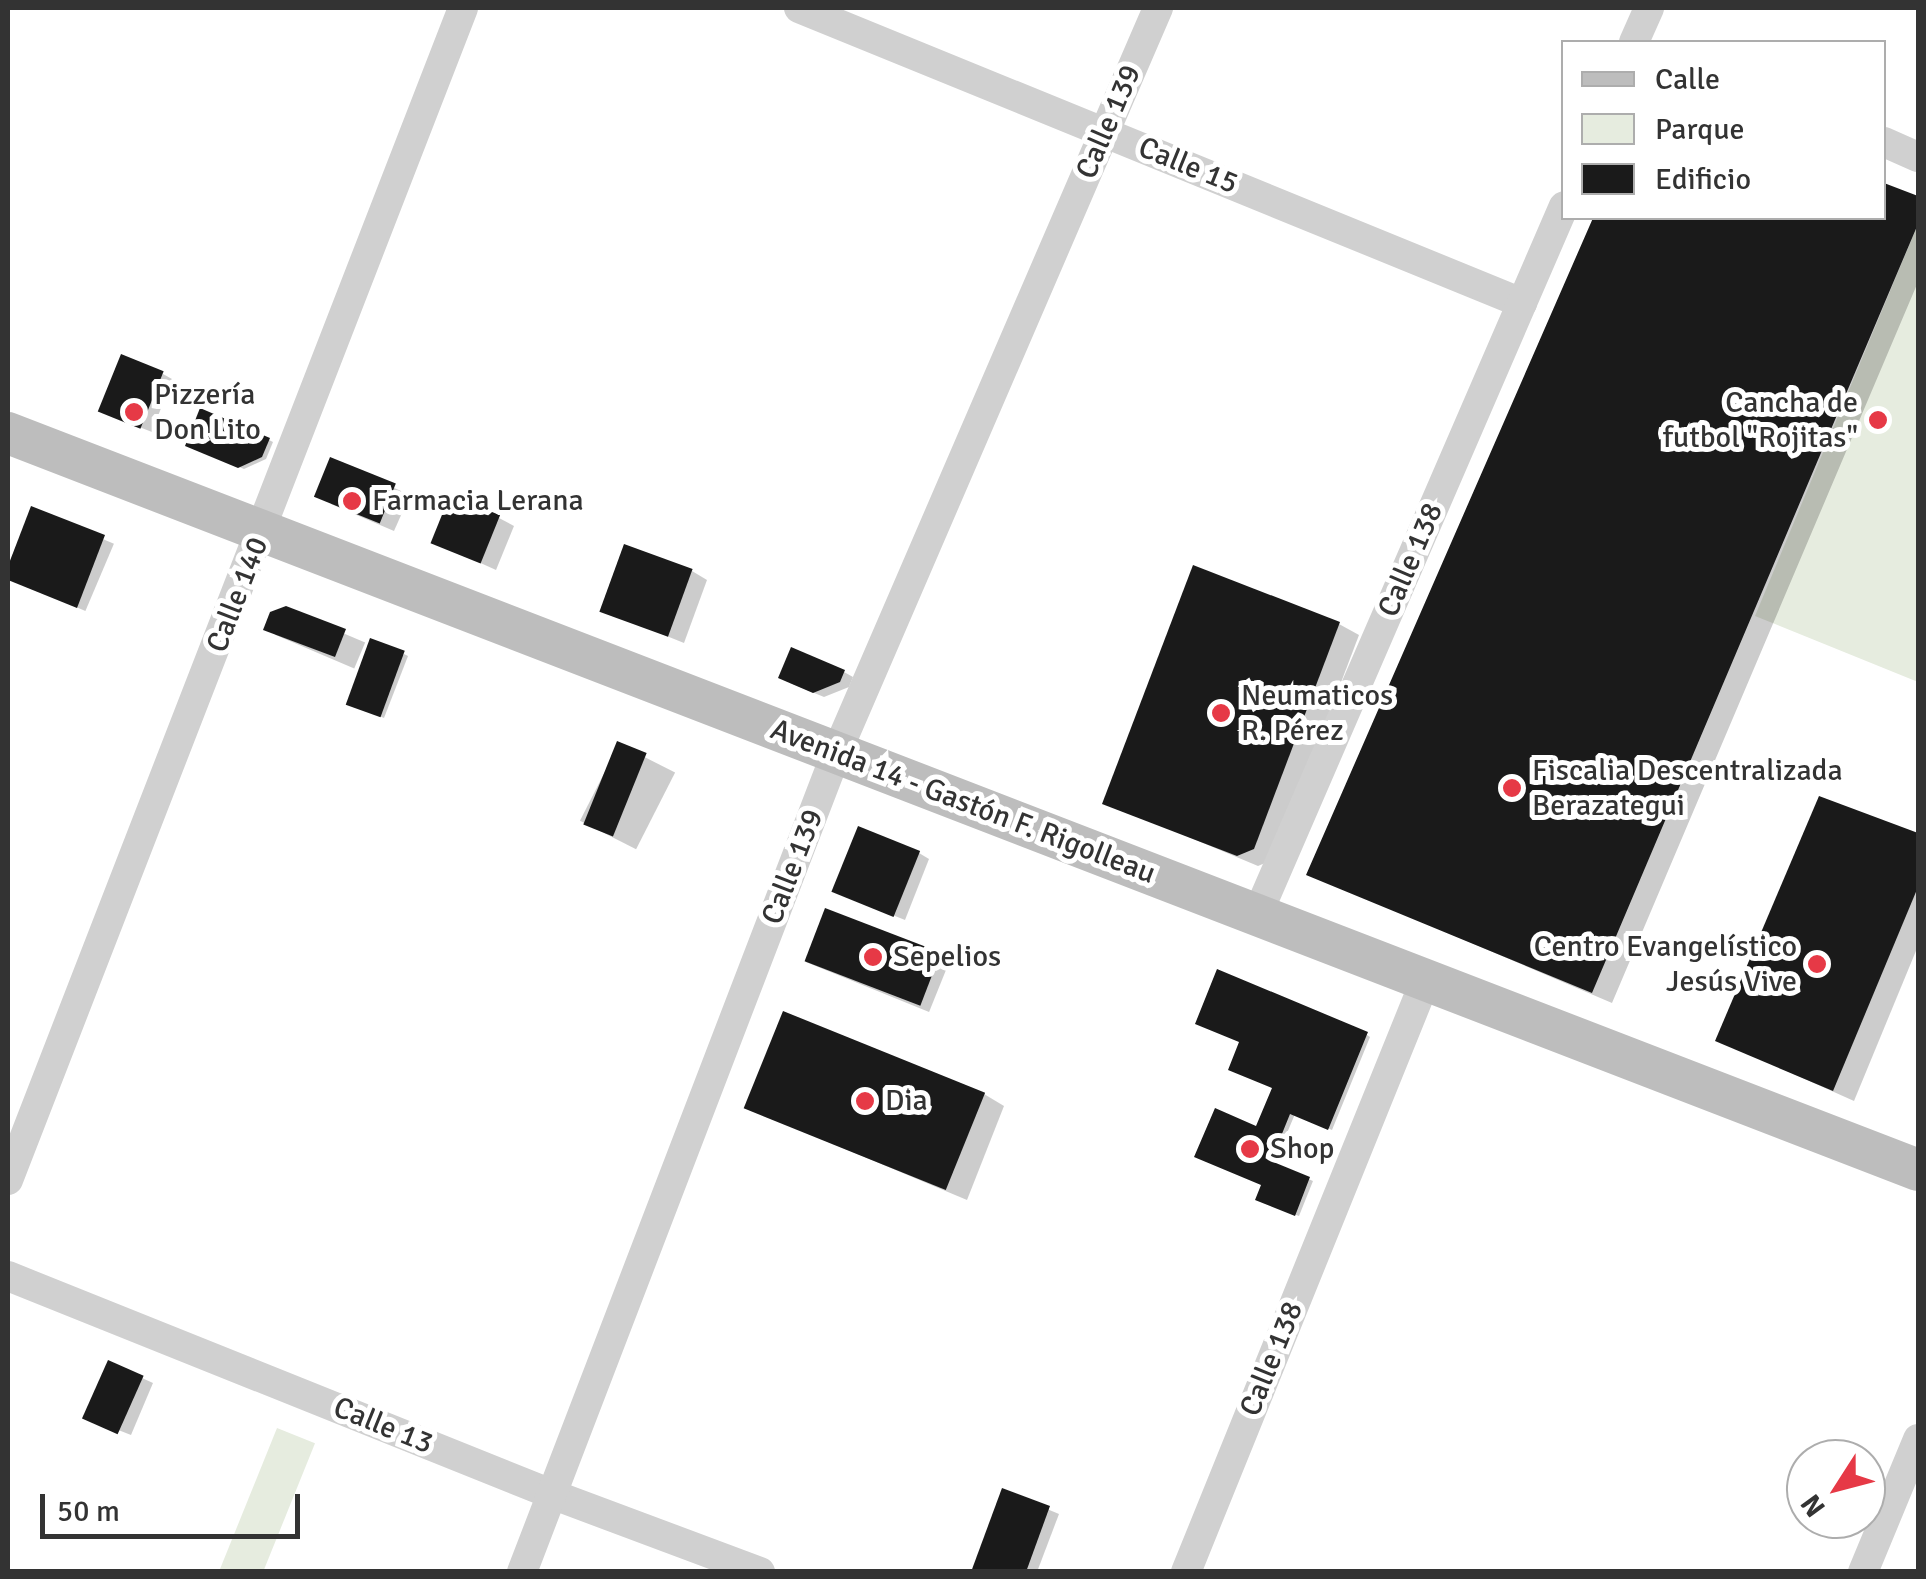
<!DOCTYPE html>
<meta charset="utf-8">
<style>
body{margin:0}
#map{position:relative;width:1926px;height:1579px;overflow:hidden;background:#fff;font-family:Signika,sans-serif}
div>[style]{position:absolute}
.green>*{inset:0;background:#e6ecdf;transform-origin:0 0}
.shadow>*{inset:0;background:#0003;transform-origin:0 0}
.building>*{inset:0;background:#1a1a1a;transform-origin:0 0}
.street>*{height:30px;margin:-15px;padding:0 15px;transform-origin:15px;border-radius:15px;background:#d0d0d0}
.secondary>*{height:42px;margin:-21px;padding:0 21px;transform-origin:21px;border-radius:21px;background:#bdbdbd}
.dots>*{width:28px;height:28px;translate:-50% -50%;box-sizing:border-box;border:5px solid #fff;border-radius:50%}
span{translate:-50% -50%;white-space:nowrap;text-align:center;line-height:1.15;-webkit-text-stroke:10px #fff;paint-order:stroke}
.street-label{font-size:30px;color:#333}
.poi-label{font-size:30px;color:#333}
.left{translate:0 -50%;text-align:left}
.right{translate:-100% -50%;text-align:right}
.frame{position:absolute;inset:0;border:10px solid #333;pointer-events:none}
.legend{position:absolute;left:1561px;top:40px;width:325px;height:180px;box-sizing:border-box;background:#fff;border:2px solid #adadad;margin:0;padding:12px 18px;list-style:none;font-size:30px;color:#333}
.legend li{display:flex;align-items:center;gap:20px;height:50px}
.legend b{width:50px;border:2px solid #adadad}
.north{position:absolute;left:1786px;top:1439px;width:100px;height:100px;box-sizing:border-box;background:#fff;border:2px solid #adadad;border-radius:50%;rotate:234deg;font-size:28px;font-weight:700;line-height:40px;text-align:center;color:#333}
.north::after{content:'';display:block;margin:auto;width:35px;height:45px;background:#e63946;clip-path:polygon(50% 0,100% 100%,50% 72%,0 100%)}
.scale{position:absolute;left:40px;top:1494px;width:260px;height:45px;box-sizing:border-box;border:5px solid #333;border-top:0;padding-left:12px;font-size:30px;line-height:35px;white-space:nowrap;color:#333;-webkit-text-stroke:8px #fff;paint-order:stroke}
</style>
<div id="map">
<div class="green">
<div style="clip-path:polygon(1918px 224px,1918px 682px,1755px 616px)"></div>
<div style="left:277px;top:1428px;width:41px;height:154px;rotate:22deg"></div>
</div>
<div class="shadow">
<div style="clip-path:polygon(1884px 186px,1918px 198px,1918px 282px,1612px 1003px,1310px 874px,1595px 218px,1884px 218px)"></div>
<div style="clip-path:polygon(163px 374px,172px 379px,152px 432px,111px 416px)"></div>
<div style="clip-path:polygon(269px 440px,273px 442px,266px 459px,244px 469px,192px 447px)"></div>
<div style="clip-path:polygon(332px 460px,410px 495px,394px 531px,331px 504px)"></div>
<div style="left:32px;top:509px;width:89px;height:73px;rotate:23deg"></div>
<div style="clip-path:polygon(499px 518px,514px 526px,496px 570px,434px 542px)"></div>
<div style="clip-path:polygon(692px 571px,707px 580px,684px 643px,602px 610px)"></div>
<div style="left:286px;top:609px;width:86px;height:28px;rotate:23deg"></div>
<div style="clip-path:polygon(1339px 624px,1359px 635px,1274px 859px,1258px 866px,1105px 802px)"></div>
<div style="clip-path:polygon(404px 654px,408px 656px,384px 718px,352px 705px)"></div>
<div style="clip-path:polygon(844px 672px,853px 677px,849px 687px,824px 697px,790px 683px)"></div>
<div style="left:619px;top:744px;width:63px;height:86px;rotate:27deg"></div>
<div style="clip-path:polygon(1820px 800px,1918px 836px,1918px 946px,1854px 1101px,1718px 1040px)"></div>
<div style="clip-path:polygon(919px 853px,929px 859px,905px 920px,845px 896px)"></div>
<div style="left:826px;top:912px;width:133px;height:54px;rotate:22deg"></div>
<div style="clip-path:polygon(1367px 1035px,1370px 1037px,1332px 1130px,1295px 1114px,1274px 1164px,1313px 1181px,1299px 1216px,1262px 1202px,1258px 1130px)"></div>
<div style="clip-path:polygon(984px 1094px,1004px 1106px,967px 1200px,748px 1108px)"></div>
<div style="clip-path:polygon(109px 1363px,153px 1383px,131px 1435px,93px 1420px)"></div>
<div style="clip-path:polygon(1004px 1491px,1059px 1514px,1037px 1572px,973px 1572px)"></div>
</div>
<div class="building">
<div style="clip-path:polygon(1884px 183px,1918px 196px,1918px 224px,1592px 993px,1306px 875px,1593px 218px,1884px 218px)"></div>
<div style="left:121px;top:354px;width:46px;height:62px;rotate:22deg"></div>
<div style="clip-path:polygon(200px 408px,270px 438px,262px 457px,238px 468px,185px 446px)"></div>
<div style="left:330px;top:457px;width:71px;height:43px;rotate:22deg"></div>
<div style="left:450px;top:495px;width:54px;height:52px;rotate:22deg"></div>
<div style="clip-path:polygon(31px 506px,105px 535px,77px 608px,8px 580px,8px 566px)"></div>
<div style="left:624px;top:544px;width:73px;height:72px;rotate:20deg"></div>
<div style="clip-path:polygon(1193px 565px,1340px 622px,1254px 849px,1237px 856px,1102px 804px)"></div>
<div style="clip-path:polygon(286px 606px,346px 629px,335px 657px,263px 630px,270px 612px)"></div>
<div style="left:370px;top:638px;width:37px;height:71px;rotate:20deg"></div>
<div style="clip-path:polygon(791px 647px,845px 670px,840px 682px,813px 693px,778px 678px)"></div>
<div style="left:617px;top:741px;width:32px;height:90px;rotate:22deg"></div>
<div style="clip-path:polygon(1819px 796px,1918px 833px,1918px 887px,1833px 1091px,1715px 1041px)"></div>
<div style="left:858px;top:826px;width:67px;height:71px;rotate:22deg"></div>
<div style="left:825px;top:908px;width:124px;height:57px;rotate:21deg"></div>
<div style="clip-path:polygon(1217px 969px,1368px 1032px,1328px 1130px,1290px 1114px,1271px 1161px,1310px 1177px,1295px 1216px,1255px 1200px,1261px 1185px,1194px 1157px,1215px 1108px,1256px 1126px,1272px 1088px,1228px 1070px,1239px 1042px,1195px 1024px)"></div>
<div style="left:783px;top:1011px;width:218px;height:105px;rotate:22deg"></div>
<div style="left:108px;top:1360px;width:39px;height:64px;rotate:24deg"></div>
<div style="clip-path:polygon(1002px 1488px,1050px 1506px,1026px 1572px,971px 1572px)"></div>
</div>
<div class="street">
<div style="left:799px;top:8px;width:781px;rotate:22.2deg"></div>
<div style="left:1634px;top:42px;width:37px;rotate:-66deg"></div>
<div style="left:1884px;top:142px;width:37px;rotate:24deg"></div>
<div style="left:1258px;top:913px;width:770px;rotate:-66.6deg"></div>
<div style="left:8px;top:1180px;width:1257px;rotate:-68.78deg"></div>
<div style="left:8px;top:1276px;width:588px;rotate:21.86deg"></div>
<div style="left:554px;top:1495px;width:220px;rotate:20.5deg"></div>
<div style="left:522px;top:1572px;width:876px;rotate:-69deg"></div>
<div style="left:836px;top:754px;width:813px;rotate:-66.65deg"></div>
<div style="left:1186px;top:1572px;width:640px;rotate:-67.97deg"></div>
<div style="left:1863px;top:1572px;width:144px;rotate:-67.5deg"></div>
</div>
<div class="secondary">
<div style="left:8px;top:433px;width:2047px;rotate:21.1deg"></div>
</div>
<div class="dots">
<div style="left:134px;top:412px;background:#e63946"></div>
<div style="left:1878px;top:420px;background:#e63946"></div>
<div style="left:352px;top:501px;background:#e63946"></div>
<div style="left:1221px;top:713px;background:#e63946"></div>
<div style="left:1512px;top:788px;background:#e63946"></div>
<div style="left:873px;top:957px;background:#e63946"></div>
<div style="left:1817px;top:964px;background:#e63946"></div>
<div style="left:865px;top:1101px;background:#e63946"></div>
<div style="left:1250px;top:1149px;background:#e63946"></div>
</div>
<div class="street-label">
<span style="left:1109px;top:122px;rotate:-67deg">Calle 139</span>
<span style="left:1188px;top:166px;rotate:22deg">Calle 15</span>
<span style="left:1411px;top:560px;rotate:-67deg">Calle 138</span>
<span style="left:238px;top:595px;rotate:-69deg">Calle 140</span>
<span style="left:963px;top:802px;rotate:21deg">Avenida 14 - Gastón F. Rigolleau</span>
<span style="left:793px;top:867px;rotate:-69deg">Calle 139</span>
<span style="left:1272px;top:1359px;rotate:-68deg">Calle 138</span>
<span style="left:383px;top:1426px;rotate:22deg">Calle 13</span>
</div>
<div class="poi-label">
<span class="left" style="left:154px;top:412px">Pizzería<br>Don Lito</span>
<span class="right" style="left:1858px;top:420px">Cancha de<br>futbol "Rojitas"</span>
<span class="left" style="left:372px;top:501px">Farmacia Lerana</span>
<span class="left" style="left:1241px;top:713px">Neumaticos<br>R. Pérez</span>
<span class="left" style="left:1532px;top:788px">Fiscalia Descentralizada<br>Berazategui</span>
<span class="right" style="left:1797px;top:964px">Centro Evangelístico<br>Jesús Vive</span>
<span class="left" style="left:893px;top:957px">Sepelios</span>
<span class="left" style="left:885px;top:1101px">Dia</span>
<span class="left" style="left:1270px;top:1149px">Shop</span>
</div>
<div class="frame"></div>
<ul class="legend">
<li><b style="height:12px;background:#bdbdbd"></b>Calle</li>
<li><b style="height:28px;background:#e6ecdf"></b>Parque</li>
<li><b style="height:28px;background:#1a1a1a"></b>Edificio</li>
</ul>
<div class="north">N</div>
<div class="scale">50 m</div>
</div>
